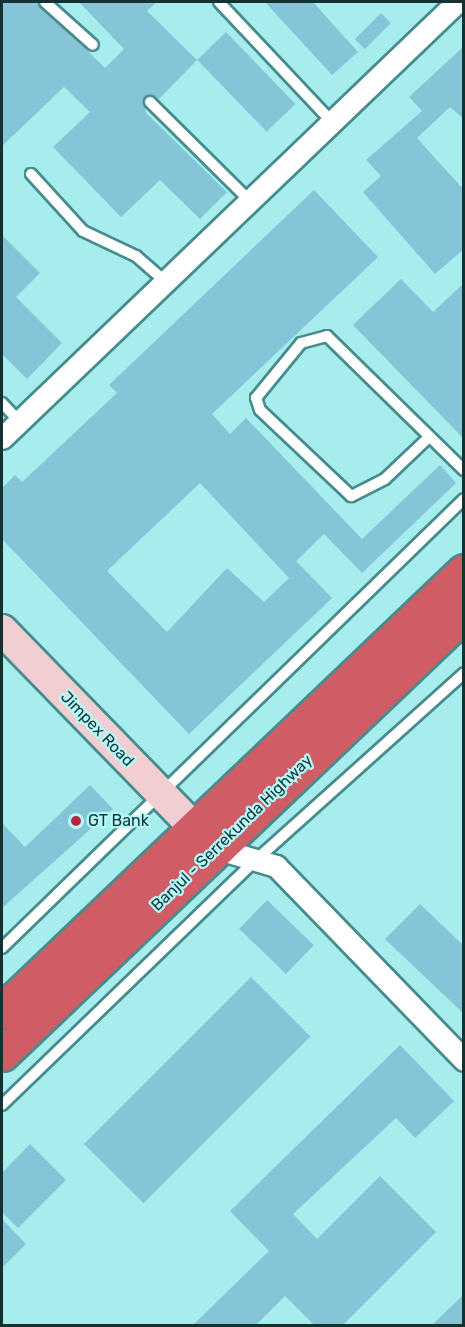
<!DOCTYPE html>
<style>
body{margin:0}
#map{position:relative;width:465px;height:1327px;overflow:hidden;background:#a7edee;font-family:Rubik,sans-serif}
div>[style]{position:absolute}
.building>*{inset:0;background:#85c5d7;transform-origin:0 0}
.roads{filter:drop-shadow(2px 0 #478c8d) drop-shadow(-2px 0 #478c8d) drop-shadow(0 2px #478c8d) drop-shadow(0 -2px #478c8d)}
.lane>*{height:10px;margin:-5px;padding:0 5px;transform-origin:5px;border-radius:5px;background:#fff}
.street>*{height:21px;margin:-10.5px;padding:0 10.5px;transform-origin:10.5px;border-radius:10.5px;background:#fff}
.secondary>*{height:30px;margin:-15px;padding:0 15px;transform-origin:15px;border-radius:15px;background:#f1ced1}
.highway>*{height:33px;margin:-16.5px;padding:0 16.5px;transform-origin:16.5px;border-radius:16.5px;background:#d05d66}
.dots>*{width:16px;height:16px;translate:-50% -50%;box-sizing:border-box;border:3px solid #b4fbfc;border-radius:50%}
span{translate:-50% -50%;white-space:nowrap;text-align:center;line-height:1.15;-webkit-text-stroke:4.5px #b4fbfc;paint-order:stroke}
.street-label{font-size:16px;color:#153233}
.poi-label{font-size:16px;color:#153233}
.left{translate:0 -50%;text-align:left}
.frame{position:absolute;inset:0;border:3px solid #153233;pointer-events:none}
</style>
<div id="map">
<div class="building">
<div style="clip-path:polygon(2px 2px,38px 2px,105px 68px,124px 49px,79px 2px,157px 2px,147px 11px,197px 60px,158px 100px,144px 97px,146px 113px,227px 192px,200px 219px,160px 180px,121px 217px,53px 147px,90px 112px,64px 87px,2px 146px)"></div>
<div style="clip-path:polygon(265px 2px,313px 2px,358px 52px,332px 75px)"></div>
<div style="left:381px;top:13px;width:14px;height:37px;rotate:45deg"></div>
<div style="left:226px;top:32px;width:100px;height:40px;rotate:46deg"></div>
<div style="clip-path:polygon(464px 46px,464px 119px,450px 107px,417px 138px,464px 190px,464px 249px,435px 274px,363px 192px,381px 176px,366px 160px,422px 111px,409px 97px)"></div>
<div style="clip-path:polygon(evenodd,314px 190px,378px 257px,212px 414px,230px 434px,246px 418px,362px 539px,440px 465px,456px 483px,362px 573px,324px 534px,296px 561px,332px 598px,189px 734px,2px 539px,2px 488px,15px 475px,22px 482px,117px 393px,109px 385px,314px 190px,200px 483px,289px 578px,264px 602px,227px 568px,167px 632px,107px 571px,200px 483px)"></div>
<div style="clip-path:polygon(2px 235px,40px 273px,16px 297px,62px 343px,27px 379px,2px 354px)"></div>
<div style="clip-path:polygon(401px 279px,433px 312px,464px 283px,464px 439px,353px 325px)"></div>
<div style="clip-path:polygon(90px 785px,113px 809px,2px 908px,2px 823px,25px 847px)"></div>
<div style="left:267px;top:900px;width:65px;height:40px;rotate:44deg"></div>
<div style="clip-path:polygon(420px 904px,464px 946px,464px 1014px,385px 939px)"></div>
<div style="left:251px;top:977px;width:84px;height:236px;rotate:45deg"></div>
<div style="clip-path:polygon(400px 1045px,454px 1101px,415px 1138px,396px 1118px,293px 1214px,317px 1239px,380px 1176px,436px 1232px,342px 1326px,315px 1326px,285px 1296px,255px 1326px,192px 1326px,269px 1251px,230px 1211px)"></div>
<div style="clip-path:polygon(30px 1144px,66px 1180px,18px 1228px,2px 1212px,2px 1173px)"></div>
<div style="clip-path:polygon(2px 1219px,26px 1244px,2px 1268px)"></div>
<div style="clip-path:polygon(464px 1294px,464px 1326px,431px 1326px)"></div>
</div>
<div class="roads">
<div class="lane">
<div style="left:45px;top:2px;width:64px;rotate:41.9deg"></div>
<div style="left:219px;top:2px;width:165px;rotate:46.7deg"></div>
<div style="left:150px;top:102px;width:141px;rotate:44.7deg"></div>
<div style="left:31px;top:174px;width:77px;rotate:47.6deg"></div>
<div style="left:83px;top:231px;width:59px;rotate:25.3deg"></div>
<div style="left:136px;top:256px;width:40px;rotate:41deg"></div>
<div style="left:2px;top:403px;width:25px;rotate:47deg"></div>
<div style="left:428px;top:438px;width:59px;rotate:136.4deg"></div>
<div style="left:385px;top:479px;width:38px;rotate:153deg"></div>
<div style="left:351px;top:496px;width:125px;rotate:-136.6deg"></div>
<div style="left:260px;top:410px;width:13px;rotate:-108deg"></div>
<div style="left:256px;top:398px;width:71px;rotate:-50.7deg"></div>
<div style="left:301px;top:343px;width:27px;rotate:-15deg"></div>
<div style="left:327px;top:336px;width:192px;rotate:44.4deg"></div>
<div style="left:2px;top:948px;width:644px;rotate:-44.18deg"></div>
<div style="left:2px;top:1105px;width:354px;rotate:-44deg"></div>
<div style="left:257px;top:859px;width:278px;rotate:-41.9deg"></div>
</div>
<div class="street">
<div style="left:2px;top:438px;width:630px;rotate:-43.78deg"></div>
<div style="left:215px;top:848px;width:64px;rotate:16.4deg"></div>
<div style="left:276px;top:866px;width:270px;rotate:45.9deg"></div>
</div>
<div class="secondary">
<div style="left:2px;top:630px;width:298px;rotate:45.8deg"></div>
</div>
<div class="highway">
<div style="left:2px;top:1011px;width:638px;rotate:-43.6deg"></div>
<div style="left:2px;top:1054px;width:638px;rotate:-43.6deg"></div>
</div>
</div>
<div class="dots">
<div style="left:76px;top:821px;background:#b7263f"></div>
</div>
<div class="street-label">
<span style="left:97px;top:729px;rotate:46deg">Jimpex Road</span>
<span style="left:232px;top:833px;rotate:-44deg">Banjul - Serrekunda Highway</span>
</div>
<div class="poi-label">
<span class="left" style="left:88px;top:821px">GT Bank</span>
</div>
<div class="frame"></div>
</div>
